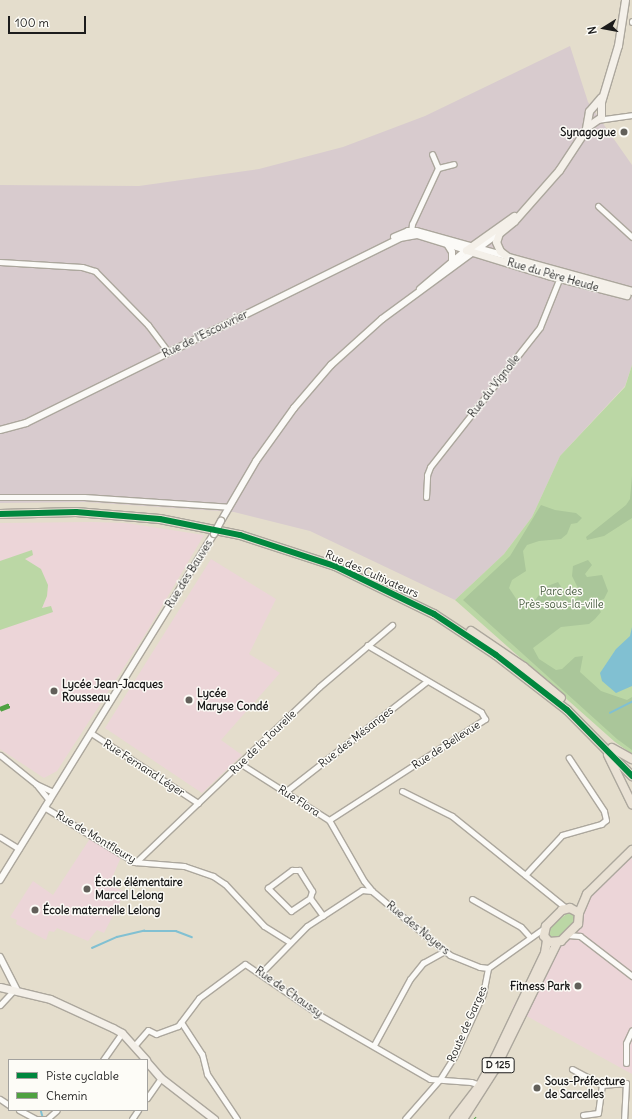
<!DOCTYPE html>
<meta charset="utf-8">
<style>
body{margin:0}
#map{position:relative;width:632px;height:1119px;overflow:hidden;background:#e4ddcc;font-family:Delius,sans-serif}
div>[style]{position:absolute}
.built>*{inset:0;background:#ecd5d8}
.industrial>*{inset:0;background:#d8cbce}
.green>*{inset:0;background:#bbd7a5}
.forest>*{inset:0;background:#aac69a}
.water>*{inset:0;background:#81c0d2}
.stream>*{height:1.5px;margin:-0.75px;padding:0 0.75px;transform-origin:0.75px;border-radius:0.75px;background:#81c0d2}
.roads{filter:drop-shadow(1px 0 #aca79d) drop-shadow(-1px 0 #aca79d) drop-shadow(0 1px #aca79d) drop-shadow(0 -1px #aca79d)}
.minor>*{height:5px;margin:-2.5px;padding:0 2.5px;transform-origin:2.5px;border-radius:2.5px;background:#fbfaf7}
.tertiary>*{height:6px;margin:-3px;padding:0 3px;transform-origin:3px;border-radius:3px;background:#fbfaf7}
.secondary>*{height:7px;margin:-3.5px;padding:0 3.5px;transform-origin:3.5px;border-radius:3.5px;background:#f4f0e9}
.primary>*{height:8px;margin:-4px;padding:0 4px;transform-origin:4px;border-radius:4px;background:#e9e1d4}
.bridges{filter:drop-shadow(1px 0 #aca79d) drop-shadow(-1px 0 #aca79d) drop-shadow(0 1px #aca79d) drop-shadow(0 -1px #aca79d)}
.tertiary-bridge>*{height:6px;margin:-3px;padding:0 3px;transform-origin:3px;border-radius:3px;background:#fbfaf7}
.quiet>*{height:5px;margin-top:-2.5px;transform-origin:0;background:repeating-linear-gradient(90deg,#4fa141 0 10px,transparent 0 15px)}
.cycleway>*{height:6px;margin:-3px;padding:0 3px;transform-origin:3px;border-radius:3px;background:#00873e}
.dots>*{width:11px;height:11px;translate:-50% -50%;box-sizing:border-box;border:2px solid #fdfcf7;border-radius:50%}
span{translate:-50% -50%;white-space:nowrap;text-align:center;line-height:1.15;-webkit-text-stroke:3px #fdfcf7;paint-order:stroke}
.shield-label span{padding:1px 3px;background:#fdfcf7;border:1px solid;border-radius:3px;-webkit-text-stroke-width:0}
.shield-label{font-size:10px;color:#1c1c1c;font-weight:700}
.poi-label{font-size:11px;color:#1c1c1c;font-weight:700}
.right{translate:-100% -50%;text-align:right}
.left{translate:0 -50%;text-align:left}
.street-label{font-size:11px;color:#1c1c1c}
.park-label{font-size:11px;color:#485c41}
.legend{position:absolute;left:8px;top:1059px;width:140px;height:52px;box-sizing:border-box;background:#fdfcf7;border:1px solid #a3a29f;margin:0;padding:5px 7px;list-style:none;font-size:12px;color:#1c1c1c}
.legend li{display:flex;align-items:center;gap:8px;height:20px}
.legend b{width:20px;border:1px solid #a3a29f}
.north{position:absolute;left:584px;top:8px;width:40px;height:40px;-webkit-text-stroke:3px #fdfcf7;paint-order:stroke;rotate:259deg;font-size:11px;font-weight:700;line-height:16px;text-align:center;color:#1c1c1c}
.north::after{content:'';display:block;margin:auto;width:14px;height:18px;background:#1c1c1c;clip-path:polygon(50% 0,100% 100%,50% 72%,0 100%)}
.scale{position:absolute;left:8px;top:16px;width:78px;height:18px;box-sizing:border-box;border:2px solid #1c1c1c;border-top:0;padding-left:5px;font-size:12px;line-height:14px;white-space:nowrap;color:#1c1c1c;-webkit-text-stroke:3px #fdfcf7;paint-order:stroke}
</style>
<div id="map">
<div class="built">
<div style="clip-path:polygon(92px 522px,126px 523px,204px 535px,146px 633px,57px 771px,44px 778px,0 749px,0 523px)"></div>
<div style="clip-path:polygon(211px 559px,276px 599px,249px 654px,280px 673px,221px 740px,242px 755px,202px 793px,105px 728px)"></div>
<div style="clip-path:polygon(91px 837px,121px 857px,109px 885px,125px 892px,104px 933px,97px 930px,88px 941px,57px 928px,54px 932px,49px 931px,46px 940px,16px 924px,17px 920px,10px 917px,33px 881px,53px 895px)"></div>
<div style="clip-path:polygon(632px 858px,632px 1074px,512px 1008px,565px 918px,587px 894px)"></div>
</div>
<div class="industrial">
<div style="clip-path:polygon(570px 46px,588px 102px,632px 165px,632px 365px,625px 386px,560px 456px,532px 517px,504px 554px,455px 600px,310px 531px,234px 512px,85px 502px,0 503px,0 185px,139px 186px,259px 169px,343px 147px,425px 116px)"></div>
</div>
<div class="green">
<div style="clip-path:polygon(632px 365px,632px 754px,615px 742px,455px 600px,504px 554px,532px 517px,560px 456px,625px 387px)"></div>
<div style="clip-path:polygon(32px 550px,33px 555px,25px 559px,41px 569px,48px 585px,47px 596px,42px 608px,51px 606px,53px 612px,0 630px,0 561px)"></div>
<div style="clip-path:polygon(569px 912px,575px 915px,574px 923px,558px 938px,551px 938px,548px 933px,549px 928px)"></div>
</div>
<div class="forest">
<div style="clip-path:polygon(632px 476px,632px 518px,604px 536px,587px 540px,586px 537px,626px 505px,630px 499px)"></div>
<div style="clip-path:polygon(541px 505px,555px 510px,576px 513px,582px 518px,577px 523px,571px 524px,567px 534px,561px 539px,539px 541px,527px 545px,523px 551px,526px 571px,512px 580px,509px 588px,519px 603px,525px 605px,533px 603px,545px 587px,558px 582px,569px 599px,574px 601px,581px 594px,572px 576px,573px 566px,588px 560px,592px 565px,585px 574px,587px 577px,602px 575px,608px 591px,604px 599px,594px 602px,601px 612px,595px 619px,589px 624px,561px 627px,533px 648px,539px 659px,556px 670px,562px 669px,575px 657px,583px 656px,580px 672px,601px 691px,627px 700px,632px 697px,632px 750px,617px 739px,463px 600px,510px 556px)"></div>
</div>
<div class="water">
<div style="clip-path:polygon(632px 627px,632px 686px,616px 693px,602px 681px,600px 673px,616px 649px,630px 636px)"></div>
</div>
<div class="stream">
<div style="left:610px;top:713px;width:25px;rotate:-27deg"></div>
<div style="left:92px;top:948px;width:27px;rotate:-24deg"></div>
<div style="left:117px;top:937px;width:28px;rotate:-13deg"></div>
<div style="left:144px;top:931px;width:32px"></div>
<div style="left:176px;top:931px;width:17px;rotate:21deg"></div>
<div style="left:41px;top:1110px;width:7px;rotate:74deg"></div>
</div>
<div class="roads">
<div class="minor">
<div style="left:632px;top:21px;width:1px;rotate:90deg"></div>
<div style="left:597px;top:120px;width:35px;rotate:-8deg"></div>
<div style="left:438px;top:168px;width:16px;rotate:-14deg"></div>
<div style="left:598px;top:206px;width:46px;rotate:42.4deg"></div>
<div style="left:411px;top:233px;width:9px;rotate:-84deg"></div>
<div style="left:412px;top:224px;width:62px;rotate:-65.1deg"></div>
<div style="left:438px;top:168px;width:15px;rotate:-113deg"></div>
<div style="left:0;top:262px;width:82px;rotate:3.5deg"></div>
<div style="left:82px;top:267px;width:14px;rotate:17deg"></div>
<div style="left:95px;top:271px;width:76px;rotate:45.5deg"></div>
<div style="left:148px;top:325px;width:34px;rotate:53deg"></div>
<div style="left:0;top:497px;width:84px"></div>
<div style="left:84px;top:497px;width:145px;rotate:3.9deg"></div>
<div style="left:426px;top:497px;width:22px;rotate:-87deg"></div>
<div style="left:427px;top:475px;width:9px;rotate:-69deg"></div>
<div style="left:430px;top:467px;width:178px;rotate:-51.8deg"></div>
<div style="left:540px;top:327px;width:54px;rotate:-68.2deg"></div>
<div style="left:91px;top:733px;width:128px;rotate:33.2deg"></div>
<div style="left:0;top:755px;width:46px;rotate:38.9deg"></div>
<div style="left:36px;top:784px;width:21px;rotate:51deg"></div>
<div style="left:241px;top:764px;width:104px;rotate:32.5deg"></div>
<div style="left:329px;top:820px;width:70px;rotate:60.2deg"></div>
<div style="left:364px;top:881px;width:13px;rotate:51deg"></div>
<div style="left:372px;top:891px;width:48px;rotate:40deg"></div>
<div style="left:409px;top:922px;width:53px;rotate:38.8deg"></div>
<div style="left:450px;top:955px;width:32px;rotate:22deg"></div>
<div style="left:480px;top:967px;width:8px;rotate:7deg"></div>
<div style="left:36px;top:784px;width:19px;rotate:25deg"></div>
<div style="left:402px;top:791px;width:56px;rotate:26.6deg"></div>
<div style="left:452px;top:816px;width:146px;rotate:38.9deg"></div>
<div style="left:285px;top:792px;width:180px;rotate:-38deg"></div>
<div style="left:44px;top:807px;width:105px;rotate:31.4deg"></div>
<div style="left:134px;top:862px;width:50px;rotate:4.6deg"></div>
<div style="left:184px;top:866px;width:31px;rotate:19deg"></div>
<div style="left:213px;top:876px;width:14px;rotate:34deg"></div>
<div style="left:225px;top:884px;width:57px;rotate:47.1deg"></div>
<div style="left:264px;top:926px;width:31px;rotate:32deg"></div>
<div style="left:329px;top:820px;width:186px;rotate:-32.9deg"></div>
<div style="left:485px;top:719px;width:8px;rotate:-120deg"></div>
<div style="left:481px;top:712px;width:132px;rotate:-149.6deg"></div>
<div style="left:0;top:837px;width:22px;rotate:32deg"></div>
<div style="left:136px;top:862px;width:253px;rotate:-43.7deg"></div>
<div style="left:319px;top:687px;width:96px;rotate:-40.3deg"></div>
<div style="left:525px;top:875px;width:54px;rotate:-47.2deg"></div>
<div style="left:562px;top:835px;width:41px;rotate:-15.8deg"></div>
<div style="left:601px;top:824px;width:6px;rotate:-39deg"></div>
<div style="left:606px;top:820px;width:9px;rotate:-103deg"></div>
<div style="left:604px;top:811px;width:64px;rotate:-123.4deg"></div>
<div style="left:310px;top:898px;width:23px;rotate:146deg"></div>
<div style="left:291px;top:911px;width:33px;rotate:-135deg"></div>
<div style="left:268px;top:888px;width:30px;rotate:-37deg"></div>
<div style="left:292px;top:870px;width:7px"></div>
<div style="left:299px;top:870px;width:25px;rotate:58deg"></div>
<div style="left:312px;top:891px;width:7px;rotate:106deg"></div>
<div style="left:310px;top:898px;width:22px;rotate:54deg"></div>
<div style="left:472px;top:899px;width:56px;rotate:29.7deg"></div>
<div style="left:521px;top:927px;width:13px;rotate:48deg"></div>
<div style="left:568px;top:935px;width:12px;rotate:5deg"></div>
<div style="left:580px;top:936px;width:66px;rotate:37.6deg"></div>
<div style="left:261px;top:973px;width:66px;rotate:-45.6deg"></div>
<div style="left:307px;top:926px;width:66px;rotate:-33.2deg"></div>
<div style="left:362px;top:890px;width:10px;rotate:6deg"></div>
<div style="left:0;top:1005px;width:22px;rotate:-47deg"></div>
<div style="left:181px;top:1022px;width:38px;rotate:57deg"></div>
<div style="left:202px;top:1054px;width:21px;rotate:76deg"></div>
<div style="left:207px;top:1074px;width:54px;rotate:56.3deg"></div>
<div style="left:374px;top:1045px;width:75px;rotate:-61.4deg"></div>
<div style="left:410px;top:979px;width:21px;rotate:-51deg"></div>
<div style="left:423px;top:963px;width:25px;rotate:-29deg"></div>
<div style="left:134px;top:1046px;width:21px;rotate:-49deg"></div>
<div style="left:148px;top:1030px;width:9px;rotate:27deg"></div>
<div style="left:156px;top:1034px;width:23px;rotate:-20deg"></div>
<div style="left:178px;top:1026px;width:35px;rotate:-53deg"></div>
<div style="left:199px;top:998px;width:57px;rotate:-36.5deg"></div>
<div style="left:245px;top:964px;width:92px;rotate:34.4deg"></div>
<div style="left:321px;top:1016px;width:126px;rotate:30deg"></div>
<div style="left:430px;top:1079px;width:41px;rotate:4.2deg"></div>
<div style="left:471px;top:1082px;width:9px;rotate:18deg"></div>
<div style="left:103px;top:1060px;width:33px;rotate:-55deg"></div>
<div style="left:626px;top:1063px;width:20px;rotate:-90deg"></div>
<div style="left:626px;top:1043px;width:14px;rotate:-65deg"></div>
<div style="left:572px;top:1069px;width:34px;rotate:28deg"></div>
<div style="left:602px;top:1085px;width:24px;rotate:-5deg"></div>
<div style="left:626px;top:1083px;width:36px;rotate:93deg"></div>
<div style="left:147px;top:1098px;width:24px;rotate:-55deg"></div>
<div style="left:0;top:1099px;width:11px;rotate:34deg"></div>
<div style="left:19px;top:1110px;width:19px;rotate:28deg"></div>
<div style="left:36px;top:1119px;width:11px"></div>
<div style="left:47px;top:1119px;width:13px;rotate:-42deg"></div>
<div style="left:583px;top:1115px;width:15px;rotate:-8deg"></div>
<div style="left:598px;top:1113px;width:28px;rotate:-82deg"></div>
<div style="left:132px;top:1119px;width:11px;rotate:-56deg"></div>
<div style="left:405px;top:1119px;width:53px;rotate:-48.8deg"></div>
<div style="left:440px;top:1079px;width:26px;rotate:-58deg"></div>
<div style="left:454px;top:1057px;width:69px;rotate:-65.3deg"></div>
<div style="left:483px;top:994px;width:26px;rotate:-79deg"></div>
<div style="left:488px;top:968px;width:69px;rotate:-35.5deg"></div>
</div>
<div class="tertiary">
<div style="left:394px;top:237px;width:15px;rotate:-23deg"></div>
<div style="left:408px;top:231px;width:8px"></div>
<div style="left:416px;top:231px;width:93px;rotate:15.5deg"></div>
<div style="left:447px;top:244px;width:9px;rotate:58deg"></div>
<div style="left:452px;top:252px;width:9px;rotate:90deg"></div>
<div style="left:420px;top:289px;width:60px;rotate:-40.3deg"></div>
<div style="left:0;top:430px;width:27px;rotate:-15deg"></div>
<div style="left:26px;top:423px;width:417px;rotate:-26.3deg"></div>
<div style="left:400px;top:238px;width:17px;rotate:-10deg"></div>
<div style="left:417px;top:235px;width:51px;rotate:17deg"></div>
<div style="left:221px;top:521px;width:69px;rotate:-59.7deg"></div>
<div style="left:256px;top:461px;width:65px;rotate:-54.4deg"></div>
<div style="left:294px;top:408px;width:57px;rotate:-49.3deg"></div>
<div style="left:331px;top:365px;width:69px;rotate:-42deg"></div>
<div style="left:382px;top:319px;width:145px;rotate:-36.3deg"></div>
<div style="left:0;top:880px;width:407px;rotate:-58.3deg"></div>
<div style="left:0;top:957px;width:36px;rotate:63deg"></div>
</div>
<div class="secondary">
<div style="left:625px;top:0;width:46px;rotate:98.8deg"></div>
<div style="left:618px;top:45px;width:59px;rotate:106.6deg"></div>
<div style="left:601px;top:102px;width:15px;rotate:90deg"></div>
<div style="left:601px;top:117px;width:16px;rotate:145deg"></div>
<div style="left:588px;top:126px;width:53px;rotate:123.4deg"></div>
<div style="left:559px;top:170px;width:68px;rotate:131.4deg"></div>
<div style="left:514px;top:221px;width:19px;rotate:141deg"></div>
<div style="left:499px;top:233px;width:9px;rotate:108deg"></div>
<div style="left:496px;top:242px;width:10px;rotate:66deg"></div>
<div style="left:500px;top:251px;width:10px;rotate:37deg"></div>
<div style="left:508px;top:257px;width:129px;rotate:15.3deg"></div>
<div style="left:586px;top:128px;width:17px;rotate:-80deg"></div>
<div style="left:589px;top:111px;width:18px;rotate:-49deg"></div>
<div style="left:466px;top:250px;width:86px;rotate:17deg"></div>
<div style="left:548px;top:275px;width:81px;rotate:14.4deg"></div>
<div style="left:466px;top:250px;width:59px;rotate:-35.3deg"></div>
<div style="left:0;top:987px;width:51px;rotate:13.5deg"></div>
<div style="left:50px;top:999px;width:69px;rotate:24.7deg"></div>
<div style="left:113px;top:1028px;width:10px;rotate:29deg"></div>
<div style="left:122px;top:1033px;width:36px;rotate:48deg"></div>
<div style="left:147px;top:1062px;width:21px;rotate:49deg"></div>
<div style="left:161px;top:1078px;width:67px;rotate:37.7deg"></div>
</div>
<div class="primary">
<div style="left:0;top:514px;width:76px;rotate:-1.5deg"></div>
<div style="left:76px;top:512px;width:84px;rotate:4.8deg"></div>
<div style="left:160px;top:519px;width:82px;rotate:11.3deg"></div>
<div style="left:240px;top:535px;width:100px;rotate:18.1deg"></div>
<div style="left:335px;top:566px;width:110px;rotate:25.9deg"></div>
<div style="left:434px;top:614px;width:74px;rotate:33.5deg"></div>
<div style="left:496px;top:655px;width:90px;rotate:37.8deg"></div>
<div style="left:567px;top:710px;width:93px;rotate:45.4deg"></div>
<div style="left:471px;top:631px;width:64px;rotate:34.2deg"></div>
<div style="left:524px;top:667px;width:48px;rotate:40deg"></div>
<div style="left:612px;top:748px;width:23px;rotate:29deg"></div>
<div style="left:608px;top:755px;width:55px;rotate:63.9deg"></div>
<div style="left:570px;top:908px;width:10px;rotate:29deg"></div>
<div style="left:579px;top:913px;width:11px;rotate:95deg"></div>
<div style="left:578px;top:924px;width:24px;rotate:135deg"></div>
<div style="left:561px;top:941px;width:12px;rotate:175deg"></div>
<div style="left:549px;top:942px;width:8px;rotate:-130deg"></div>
<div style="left:544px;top:936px;width:10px;rotate:-79deg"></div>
<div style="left:546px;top:926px;width:23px;rotate:-45deg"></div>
<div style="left:562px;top:910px;width:8px;rotate:-14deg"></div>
<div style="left:579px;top:913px;width:21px;rotate:-67deg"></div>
<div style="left:587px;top:894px;width:63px;rotate:-44.4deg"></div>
<div style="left:454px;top:1119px;width:43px;rotate:-52.6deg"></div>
<div style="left:480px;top:1085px;width:31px;rotate:-61deg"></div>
<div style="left:495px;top:1058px;width:116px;rotate:-64.5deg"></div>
<div style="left:545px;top:953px;width:13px;rotate:-81deg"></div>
<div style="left:463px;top:1119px;width:59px;rotate:-57.4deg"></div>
<div style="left:495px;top:1069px;width:140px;rotate:-63.8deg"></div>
</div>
</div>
<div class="bridges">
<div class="tertiary-bridge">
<div style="left:214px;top:534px;width:15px;rotate:-62deg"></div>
</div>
</div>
<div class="quiet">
<div style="left:0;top:709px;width:11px;rotate:-22deg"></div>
<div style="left:474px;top:1118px;width:1px;rotate:45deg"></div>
</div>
<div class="cycleway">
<div style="left:0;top:514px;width:76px;rotate:-1.5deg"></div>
<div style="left:76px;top:512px;width:84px;rotate:4.8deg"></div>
<div style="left:160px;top:519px;width:82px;rotate:11.3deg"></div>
<div style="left:240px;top:535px;width:100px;rotate:18.1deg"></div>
<div style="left:335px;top:566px;width:110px;rotate:25.9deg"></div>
<div style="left:434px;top:614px;width:74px;rotate:33.5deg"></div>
<div style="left:496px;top:655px;width:90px;rotate:37.8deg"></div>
<div style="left:567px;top:710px;width:93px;rotate:45.4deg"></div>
</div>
<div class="dots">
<div style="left:624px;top:132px;background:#62605a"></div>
<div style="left:54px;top:691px;background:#62605a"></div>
<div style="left:189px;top:700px;background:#62605a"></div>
<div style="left:87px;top:889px;background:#62605a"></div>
<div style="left:35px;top:910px;background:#62605a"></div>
<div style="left:578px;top:986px;background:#62605a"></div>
<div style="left:537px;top:1088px;background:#62605a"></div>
</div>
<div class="shield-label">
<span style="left:498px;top:1065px">D 125</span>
</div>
<div class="poi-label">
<span class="right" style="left:616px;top:132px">Synagogue</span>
<span class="left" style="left:62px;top:691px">Lycée Jean-Jacques<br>Rousseau</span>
<span class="left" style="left:197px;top:700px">Lycée<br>Maryse Condé</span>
<span class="left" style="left:95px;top:889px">École élémentaire<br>Marcel Lelong</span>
<span class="left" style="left:43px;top:910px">École maternelle Lelong</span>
<span class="right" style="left:570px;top:986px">Fitness Park</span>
<span class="left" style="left:545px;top:1088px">Sous-Préfecture<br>de Sarcelles</span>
</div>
<div class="street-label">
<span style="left:553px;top:275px;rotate:16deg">Rue du Père Heude</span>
<span style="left:205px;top:334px;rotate:-26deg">Rue de l'Escouvrier</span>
<span style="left:494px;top:386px;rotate:-52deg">Rue du Vignolle</span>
<span style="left:189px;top:574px;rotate:-58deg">Rue des Bauves</span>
<span style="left:372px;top:574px;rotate:24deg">Rue des Cultivateurs</span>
<span style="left:356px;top:737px;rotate:-38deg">Rue des Mésanges</span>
<span style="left:263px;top:742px;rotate:-44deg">Rue de la Tourelle</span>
<span style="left:446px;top:745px;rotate:-33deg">Rue de Bellevue</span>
<span style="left:144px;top:768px;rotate:33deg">Rue Fernand Léger</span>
<span style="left:299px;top:801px;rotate:33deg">Rue Flora</span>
<span style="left:96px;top:837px;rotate:31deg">Rue de Montfleury</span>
<span style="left:418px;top:928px;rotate:39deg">Rue des Noyers</span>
<span style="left:289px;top:992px;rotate:35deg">Rue de Chaussy</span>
<span style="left:467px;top:1024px;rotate:-66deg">Route de Garges</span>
</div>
<div class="park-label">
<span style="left:561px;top:598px">Parc des<br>Près-sous-la-ville</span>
</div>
<ul class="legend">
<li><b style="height:5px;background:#00873e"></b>Piste cyclable</li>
<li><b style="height:5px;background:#4fa141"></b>Chemin</li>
</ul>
<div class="north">N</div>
<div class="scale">100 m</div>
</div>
